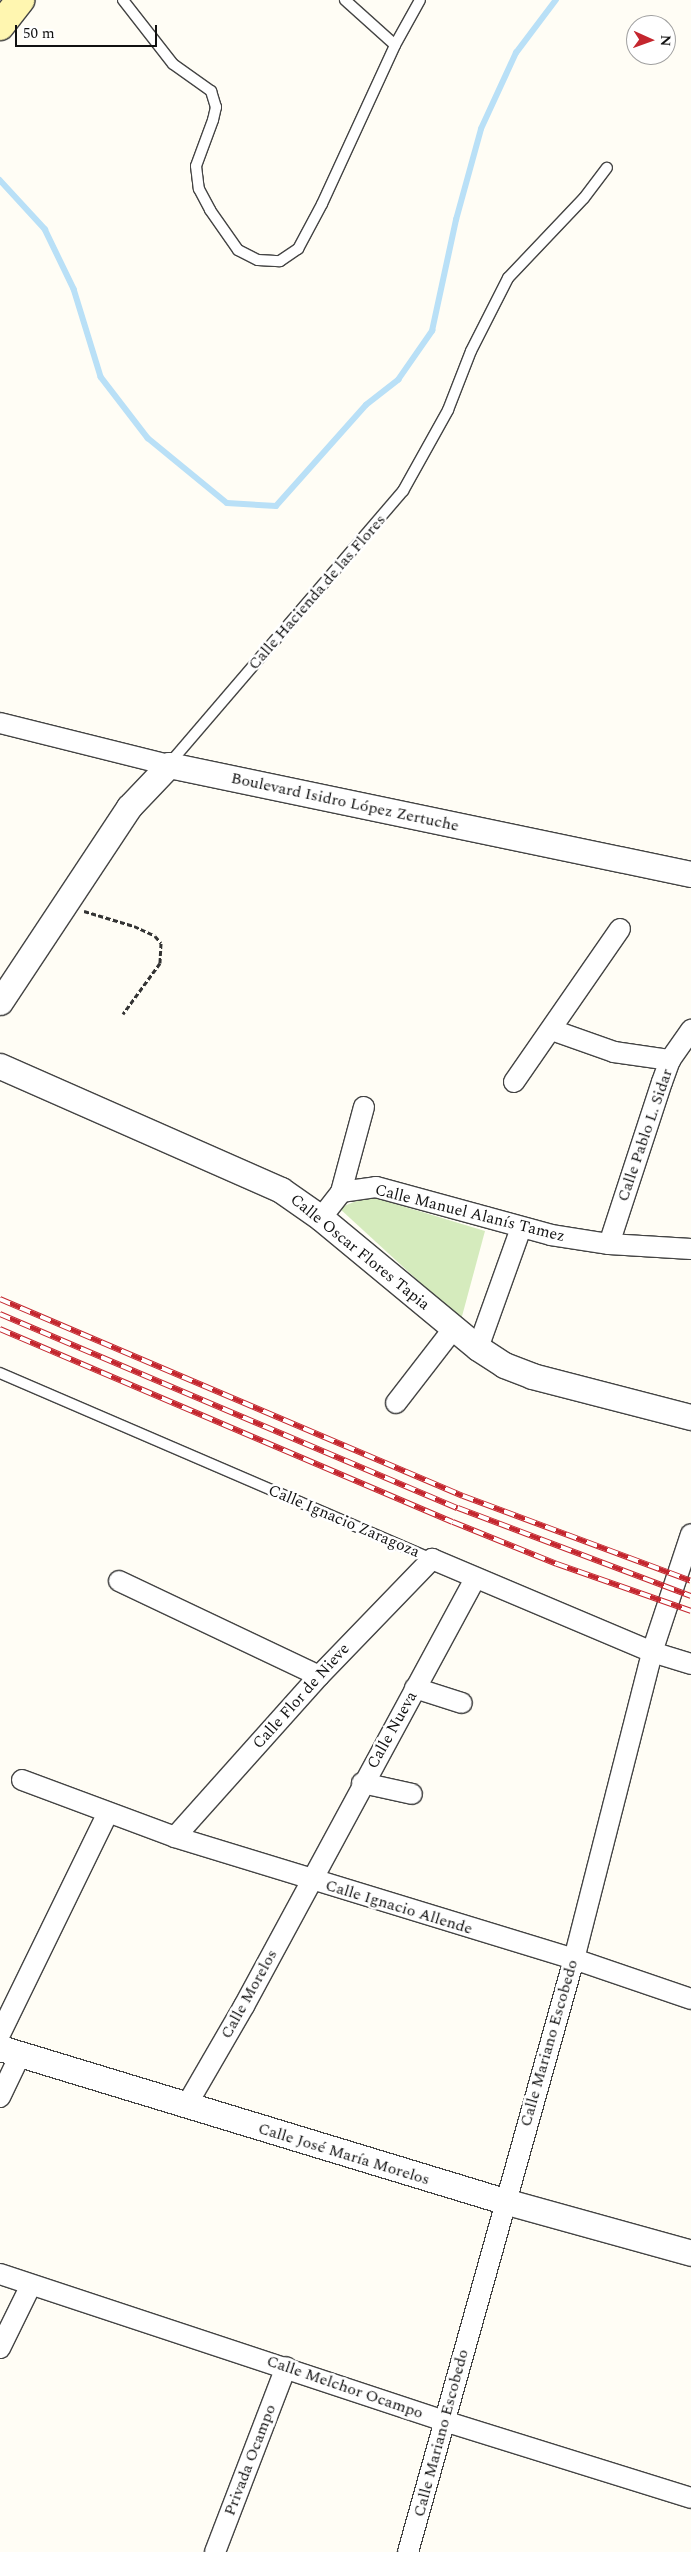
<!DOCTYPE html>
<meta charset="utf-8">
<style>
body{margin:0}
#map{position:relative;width:691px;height:2552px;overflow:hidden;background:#fffdf5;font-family:Spectral,serif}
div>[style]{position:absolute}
.green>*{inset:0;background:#d5ebbd}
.stream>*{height:5.5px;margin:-2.75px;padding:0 2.75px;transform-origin:2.75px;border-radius:2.75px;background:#b9e0f7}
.path>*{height:3px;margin-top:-1.5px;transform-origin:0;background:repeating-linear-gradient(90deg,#333 0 5px,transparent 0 7.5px)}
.roads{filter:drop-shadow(1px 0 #444) drop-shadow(-1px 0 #444) drop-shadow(0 1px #444) drop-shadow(0 -1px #444)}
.service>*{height:10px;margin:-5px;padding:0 5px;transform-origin:5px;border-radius:5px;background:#fff}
.minor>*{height:20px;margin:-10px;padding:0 10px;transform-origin:10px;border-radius:10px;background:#fff}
.tertiary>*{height:25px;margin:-12.5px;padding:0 12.5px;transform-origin:12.5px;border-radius:12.5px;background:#fff}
.secondary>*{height:28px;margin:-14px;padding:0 14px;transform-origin:14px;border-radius:14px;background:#fff6b0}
.rail>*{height:5.5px;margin-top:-2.75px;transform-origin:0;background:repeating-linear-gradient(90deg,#fff 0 11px,#c4262e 0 22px);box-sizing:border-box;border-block:1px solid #c4262e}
span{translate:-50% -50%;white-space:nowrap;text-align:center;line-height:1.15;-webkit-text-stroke:5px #fff;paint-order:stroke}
.street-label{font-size:16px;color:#111}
.north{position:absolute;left:626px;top:15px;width:50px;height:50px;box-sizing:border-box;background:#fff;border:1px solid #a0a0a0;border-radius:50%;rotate:92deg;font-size:14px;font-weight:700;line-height:20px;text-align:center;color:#111}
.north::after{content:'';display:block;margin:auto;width:18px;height:22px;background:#c4262e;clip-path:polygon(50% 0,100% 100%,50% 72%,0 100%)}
.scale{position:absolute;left:15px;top:25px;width:142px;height:22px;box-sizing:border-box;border:2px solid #111;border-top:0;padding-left:6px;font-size:15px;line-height:18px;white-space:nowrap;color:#111;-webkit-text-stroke:4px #fff;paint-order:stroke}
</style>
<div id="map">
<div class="green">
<div style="clip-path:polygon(369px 1196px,485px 1231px,461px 1320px,339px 1208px)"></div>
</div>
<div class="stream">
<div style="left:0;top:180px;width:67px;rotate:47.4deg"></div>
<div style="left:45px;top:229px;width:67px;rotate:64.2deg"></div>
<div style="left:74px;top:289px;width:92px;rotate:72.9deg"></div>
<div style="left:101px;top:377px;width:77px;rotate:52.4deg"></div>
<div style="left:148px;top:438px;width:102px;rotate:39.4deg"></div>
<div style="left:227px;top:503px;width:49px;rotate:3.5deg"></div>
<div style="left:276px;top:506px;width:135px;rotate:-48.3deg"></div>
<div style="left:366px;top:405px;width:41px;rotate:-38deg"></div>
<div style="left:398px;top:380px;width:60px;rotate:-55.2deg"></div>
<div style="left:432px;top:331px;width:114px;rotate:-77.8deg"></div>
<div style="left:456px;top:220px;width:94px;rotate:-74.6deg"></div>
<div style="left:481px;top:129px;width:84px;rotate:-65.3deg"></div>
<div style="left:516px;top:53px;width:66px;rotate:-53deg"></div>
</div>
<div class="path">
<div style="left:84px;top:911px;width:52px;rotate:16.7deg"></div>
<div style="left:134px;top:926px;width:23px;rotate:25deg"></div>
<div style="left:155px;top:936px;width:9px;rotate:49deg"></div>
<div style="left:161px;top:943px;width:20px;rotate:93deg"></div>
<div style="left:160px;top:963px;width:63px;rotate:126deg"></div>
</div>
<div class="roads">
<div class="service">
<div style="left:123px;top:0;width:81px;rotate:52deg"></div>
<div style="left:173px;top:64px;width:47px;rotate:35.4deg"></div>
<div style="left:211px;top:91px;width:17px;rotate:73deg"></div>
<div style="left:216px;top:107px;width:13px;rotate:103deg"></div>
<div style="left:213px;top:120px;width:49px;rotate:110.3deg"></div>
<div style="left:196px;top:166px;width:23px;rotate:83deg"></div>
<div style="left:199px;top:189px;width:24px;rotate:62deg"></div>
<div style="left:210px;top:210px;width:49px;rotate:55deg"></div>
<div style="left:238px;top:250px;width:22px;rotate:27deg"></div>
<div style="left:258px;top:260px;width:22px;rotate:3deg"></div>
<div style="left:280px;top:261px;width:22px;rotate:-34deg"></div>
<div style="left:298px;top:249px;width:51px;rotate:-61.9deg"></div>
<div style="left:322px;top:204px;width:175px;rotate:-65.3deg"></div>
<div style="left:395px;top:45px;width:51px;rotate:-60.9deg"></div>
<div style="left:345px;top:0;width:67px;rotate:42deg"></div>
<div style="left:169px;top:764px;width:360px;rotate:-49.4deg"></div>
<div style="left:403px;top:491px;width:93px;rotate:-60.9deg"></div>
<div style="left:448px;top:410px;width:63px;rotate:-68.7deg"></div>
<div style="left:471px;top:351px;width:82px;rotate:-63.1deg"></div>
<div style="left:508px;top:278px;width:110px;rotate:-46.5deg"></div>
<div style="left:584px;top:198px;width:38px;rotate:-53deg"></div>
<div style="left:0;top:1373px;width:470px;rotate:23.3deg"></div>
</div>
<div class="minor">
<div style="left:0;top:723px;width:174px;rotate:14deg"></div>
<div style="left:552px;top:1030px;width:66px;rotate:19.5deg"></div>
<div style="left:614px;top:1052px;width:57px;rotate:8.1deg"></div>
<div style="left:514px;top:1082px;width:186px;rotate:-55.3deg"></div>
<div style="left:341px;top:1192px;width:88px;rotate:-74.9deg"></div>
<div style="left:321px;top:1218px;width:33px;rotate:-52deg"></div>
<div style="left:341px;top:1192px;width:35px;rotate:-8deg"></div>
<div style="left:376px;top:1187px;width:181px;rotate:15.3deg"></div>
<div style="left:551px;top:1235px;width:59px;rotate:8.8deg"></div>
<div style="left:609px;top:1244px;width:82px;rotate:3.5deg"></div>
<div style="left:609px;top:1244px;width:170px;rotate:-71.9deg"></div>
<div style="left:662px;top:1082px;width:23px;rotate:-70deg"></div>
<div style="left:670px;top:1060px;width:37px;rotate:-55deg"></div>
<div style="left:478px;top:1348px;width:127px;rotate:-70.3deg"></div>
<div style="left:396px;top:1403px;width:95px;rotate:-52.3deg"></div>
<div style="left:119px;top:1581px;width:221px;rotate:25.4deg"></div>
<div style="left:415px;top:1688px;width:49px;rotate:17.7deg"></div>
<div style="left:22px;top:1780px;width:163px;rotate:20.4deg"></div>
<div style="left:175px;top:1837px;width:417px;rotate:17deg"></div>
<div style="left:574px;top:1959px;width:124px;rotate:18.9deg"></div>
<div style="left:362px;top:1783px;width:51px;rotate:12.4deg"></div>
<div style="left:175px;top:1837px;width:216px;rotate:-48.2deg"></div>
<div style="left:319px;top:1676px;width:163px;rotate:-46deg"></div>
<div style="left:432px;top:1559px;width:239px;rotate:22.9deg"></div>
<div style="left:652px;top:1652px;width:41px;rotate:17.1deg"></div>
<div style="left:0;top:2034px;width:246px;rotate:-64deg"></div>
<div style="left:0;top:2097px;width:47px;rotate:-64.5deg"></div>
<div style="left:186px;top:2106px;width:116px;rotate:-59.9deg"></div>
<div style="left:244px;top:2006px;width:484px;rotate:-61.6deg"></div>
<div style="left:0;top:2274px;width:468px;rotate:18.3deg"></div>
<div style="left:444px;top:2421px;width:259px;rotate:17.3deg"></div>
<div style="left:0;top:2348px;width:70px;rotate:-63.8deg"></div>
<div style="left:215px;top:2552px;width:198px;rotate:-69deg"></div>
<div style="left:408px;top:2552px;width:616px;rotate:-74.36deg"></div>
<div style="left:574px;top:1959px;width:317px;rotate:-75.7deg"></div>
<div style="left:652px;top:1652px;width:124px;rotate:-71.7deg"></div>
</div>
<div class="tertiary">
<div style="left:0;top:1002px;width:234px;rotate:-56.5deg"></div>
<div style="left:129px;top:807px;width:58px;rotate:-46.4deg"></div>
<div style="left:169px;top:765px;width:533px;rotate:11.79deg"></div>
<div style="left:0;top:1066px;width:307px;rotate:23.8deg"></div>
<div style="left:281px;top:1190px;width:49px;rotate:35deg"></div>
<div style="left:321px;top:1218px;width:204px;rotate:39.6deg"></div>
<div style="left:478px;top:1348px;width:31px;rotate:33deg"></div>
<div style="left:504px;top:1365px;width:30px;rotate:21deg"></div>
<div style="left:532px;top:1376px;width:164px;rotate:14.5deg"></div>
<div style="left:0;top:2048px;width:527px;rotate:16.89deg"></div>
<div style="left:504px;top:2201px;width:194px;rotate:15.5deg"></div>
</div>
<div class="secondary">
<div style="left:0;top:26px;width:33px;rotate:-52deg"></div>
</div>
</div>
<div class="rail">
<div style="left:0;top:1299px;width:503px;rotate:23.05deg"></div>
<div style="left:463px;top:1496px;width:243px;rotate:20.4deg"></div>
<div style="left:0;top:1314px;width:497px;rotate:23deg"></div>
<div style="left:458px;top:1508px;width:249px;rotate:20.7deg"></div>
<div style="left:0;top:1329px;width:492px;rotate:23.1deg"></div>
<div style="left:453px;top:1522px;width:112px;rotate:22deg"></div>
<div style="left:557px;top:1564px;width:142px;rotate:19.3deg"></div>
</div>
<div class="street-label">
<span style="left:317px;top:592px;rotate:-49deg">Calle Hacienda de las Flores</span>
<span style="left:345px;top:802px;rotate:12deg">Boulevard Isidro López Zertuche</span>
<span style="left:645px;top:1135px;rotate:-71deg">Calle Pablo L. Sidar</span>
<span style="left:470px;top:1213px;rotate:14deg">Calle Manuel Alanís Tamez</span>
<span style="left:360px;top:1252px;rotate:39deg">Calle Oscar Flores Tapia</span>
<span style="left:344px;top:1521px;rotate:23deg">Calle Ignacio Zaragoza</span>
<span style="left:301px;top:1696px;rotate:-48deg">Calle Flor de Nieve</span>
<span style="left:392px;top:1730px;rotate:-61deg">Calle Nueva</span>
<span style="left:399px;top:1907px;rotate:17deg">Calle Ignacio Allende</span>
<span style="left:249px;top:1994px;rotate:-61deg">Calle Morelos</span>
<span style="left:549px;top:2043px;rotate:-74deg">Calle Mariano Escobedo</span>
<span style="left:344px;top:2154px;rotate:17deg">Calle José María Morelos</span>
<span style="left:345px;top:2387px;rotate:19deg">Calle Melchor Ocampo</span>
<span style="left:441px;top:2433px;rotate:-75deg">Calle Mariano Escobedo</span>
<span style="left:250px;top:2460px;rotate:-69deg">Privada Ocampo</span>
</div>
<div class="north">N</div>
<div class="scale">50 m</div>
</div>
